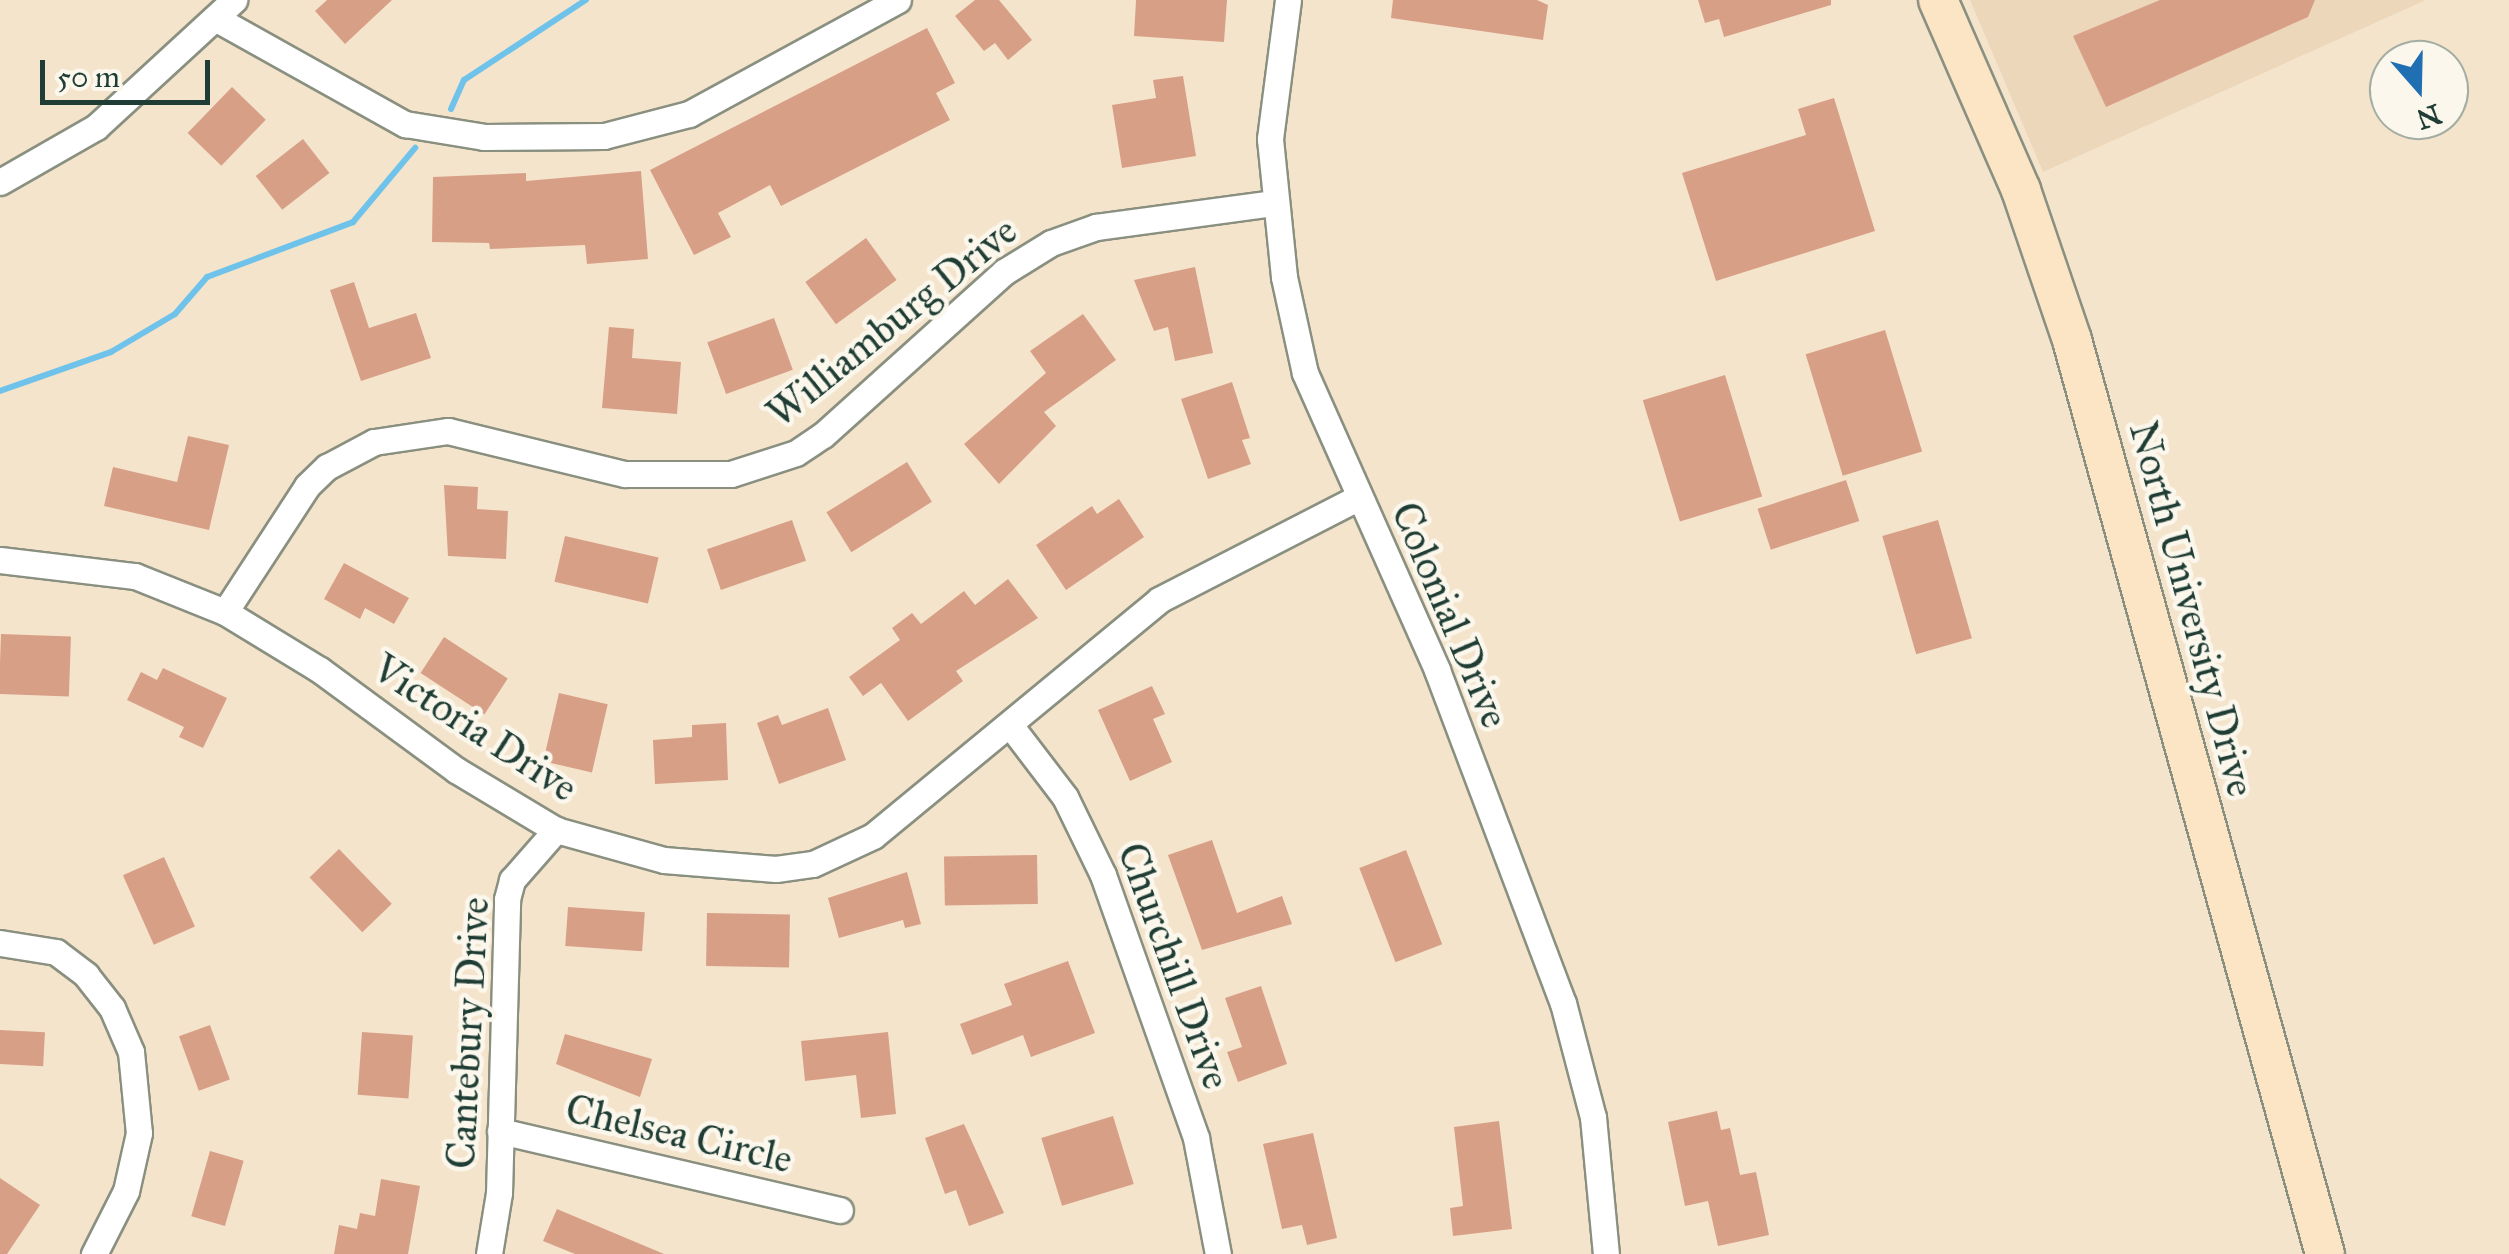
<!DOCTYPE html>
<style>
body{margin:0}
#map{position:relative;width:2509px;height:1254px;overflow:hidden;background:#f5e4cc;font-family:"IM FELL Great Primer",serif}
div>[style]{position:absolute}
.built>*{inset:0;background:#edd7bb}
.stream>*{height:6px;margin:-3px;padding:0 3px;transform-origin:3px;border-radius:3px;background:#6fc3eb}
.building>*{inset:0;background:#d89f87;transform-origin:0 0}
.roads{filter:drop-shadow(2px 0 #8a9080) drop-shadow(-2px 0 #8a9080) drop-shadow(0 2px #8a9080) drop-shadow(0 -2px #8a9080)}
.street>*{height:25px;margin:-12.5px;padding:0 12.5px;transform-origin:12.5px;border-radius:12.5px;background:#fff}
.secondary>*{height:38px;margin:-19px;padding:0 19px;transform-origin:19px;border-radius:19px;background:#fce5c4}
span{translate:-50% -50%;white-space:nowrap;text-align:center;line-height:1.15;-webkit-text-stroke:9px #fbf7ec;paint-order:stroke}
.street-label{font-size:40px;color:#1f3d34}
.north{position:absolute;left:2369px;top:40px;width:100px;height:100px;box-sizing:border-box;background:#fbf7ec;border:2px solid #a3ada2;border-radius:50%;rotate:160deg;font-size:28px;font-weight:700;line-height:40px;text-align:center;color:#1f3d34}
.north::after{content:'';display:block;margin:auto;width:35px;height:45px;background:#1f6fb2;clip-path:polygon(50% 0,100% 100%,50% 72%,0 100%)}
.scale{position:absolute;left:40px;top:60px;width:170px;height:45px;box-sizing:border-box;border:5px solid #1f3d34;border-top:0;padding-left:12px;font-size:30px;line-height:35px;white-space:nowrap;color:#1f3d34;-webkit-text-stroke:8px #fbf7ec;paint-order:stroke}
</style>
<div id="map">
<div class="built">
<div style="clip-path:polygon(1970px 0,2426px 0,2043px 172px)"></div>
</div>
<div class="stream">
<div style="left:451px;top:109px;width:32px;rotate:-66deg"></div>
<div style="left:464px;top:80px;width:146px;rotate:-33.3deg"></div>
<div style="left:0;top:391px;width:118px;rotate:-19.4deg"></div>
<div style="left:111px;top:352px;width:74px;rotate:-30.7deg"></div>
<div style="left:175px;top:314px;width:49px;rotate:-49.1deg"></div>
<div style="left:207px;top:277px;width:156px;rotate:-20.6deg"></div>
<div style="left:353px;top:222px;width:97px;rotate:-50deg"></div>
</div>
<div class="building">
<div style="clip-path:polygon(327px 0,392px 0,345px 44px,315px 11px)"></div>
<div style="clip-path:polygon(975px 0,999px 0,1032px 40px,1008px 60px,995px 43px,984px 51px,955px 16px)"></div>
<div style="clip-path:polygon(1136px 0,1227px 0,1224px 42px,1134px 36px)"></div>
<div style="clip-path:polygon(1393px 0,1537px 0,1548px 5px,1543px 40px,1391px 18px)"></div>
<div style="clip-path:polygon(1698px 0,1831px 0,1831px 5px,1724px 37px,1719px 19px,1705px 23px)"></div>
<div style="clip-path:polygon(2160px 0,2315px 0,2308px 17px,2106px 107px,2073px 36px)"></div>
<div style="clip-path:polygon(927px 28px,955px 83px,936px 93px,950px 120px,781px 206px,770px 185px,718px 213px,731px 237px,694px 255px,650px 170px)"></div>
<div style="clip-path:polygon(1183px 76px,1196px 156px,1122px 168px,1112px 105px,1156px 98px,1153px 80px)"></div>
<div style="left:232px;top:87px;width:47px;height:64px;rotate:44deg"></div>
<div style="clip-path:polygon(1834px 98px,1875px 231px,1716px 281px,1682px 173px,1806px 135px,1798px 109px)"></div>
<div style="left:303px;top:139px;width:43px;height:60px;rotate:52deg"></div>
<div style="clip-path:polygon(641px 171px,648px 259px,587px 264px,585px 245px,490px 249px,489px 243px,432px 242px,433px 177px,526px 173px,526px 181px)"></div>
<div style="left:866px;top:238px;width:52px;height:75px;rotate:54deg"></div>
<div style="clip-path:polygon(1195px 267px,1213px 353px,1175px 361px,1168px 327px,1154px 331px,1134px 280px)"></div>
<div style="clip-path:polygon(354px 282px,369px 328px,416px 313px,431px 358px,361px 381px,330px 290px)"></div>
<div style="clip-path:polygon(1083px 314px,1116px 360px,1044px 412px,1056px 426px,999px 484px,964px 444px,1046px 373px,1030px 351px)"></div>
<div style="left:774px;top:318px;width:55px;height:71px;rotate:70deg"></div>
<div style="clip-path:polygon(609px 327px,634px 329px,632px 358px,681px 362px,677px 414px,602px 408px)"></div>
<div style="left:1885px;top:330px;width:127px;height:83px;rotate:73deg"></div>
<div style="left:1725px;top:375px;width:127px;height:86px;rotate:73deg"></div>
<div style="clip-path:polygon(1232px 382px,1250px 438px,1242px 440px,1251px 464px,1208px 479px,1181px 399px)"></div>
<div style="clip-path:polygon(188px 436px,229px 445px,209px 530px,104px 506px,113px 467px,177px 482px)"></div>
<div style="left:907px;top:462px;width:47px;height:95px;rotate:58deg"></div>
<div style="left:1846px;top:480px;width:43px;height:93px;rotate:72deg"></div>
<div style="clip-path:polygon(444px 485px,478px 487px,477px 509px,508px 511px,506px 559px,448px 556px)"></div>
<div style="clip-path:polygon(1119px 499px,1144px 537px,1066px 590px,1036px 545px,1092px 506px,1097px 514px)"></div>
<div style="left:792px;top:520px;width:43px;height:90px;rotate:71deg"></div>
<div style="left:1938px;top:520px;width:123px;height:58px;rotate:74deg"></div>
<div style="left:565px;top:536px;width:96px;height:47px;rotate:13deg"></div>
<div style="clip-path:polygon(344px 563px,409px 598px,394px 624px,365px 608px,360px 619px,324px 599px)"></div>
<div style="clip-path:polygon(1008px 579px,1038px 618px,956px 671px,963px 681px,908px 721px,881px 683px,863px 696px,849px 677px,900px 640px,892px 628px,912px 613px,921px 624px,964px 591px,975px 605px)"></div>
<div style="left:1px;top:634px;width:70px;height:60px;rotate:2deg"></div>
<div style="left:444px;top:637px;width:76px;height:43px;rotate:33deg"></div>
<div style="clip-path:polygon(163px 668px,227px 698px,203px 748px,179px 737px,184px 727px,127px 700px,141px 672px,157px 680px)"></div>
<div style="clip-path:polygon(1152px 686px,1165px 714px,1153px 719px,1172px 762px,1130px 781px,1098px 710px)"></div>
<div style="left:559px;top:693px;width:50px;height:70px;rotate:13deg"></div>
<div style="clip-path:polygon(828px 708px,846px 760px,779px 784px,757px 723px,778px 715px,782px 725px)"></div>
<div style="clip-path:polygon(726px 723px,728px 780px,655px 784px,653px 740px,692px 737px,692px 725px)"></div>
<div style="clip-path:polygon(1212px 840px,1237px 913px,1282px 896px,1292px 924px,1202px 950px,1168px 855px)"></div>
<div style="left:339px;top:849px;width:76px;height:41px;rotate:46deg"></div>
<div style="left:1406px;top:850px;width:101px;height:50px;rotate:69deg"></div>
<div style="left:1037px;top:855px;width:49px;height:93px;rotate:89deg"></div>
<div style="left:164px;top:857px;width:76px;height:45px;rotate:66deg"></div>
<div style="clip-path:polygon(907px 872px,921px 924px,905px 928px,903px 920px,839px 938px,828px 898px)"></div>
<div style="left:568px;top:907px;width:77px;height:39px;rotate:4deg"></div>
<div style="left:707px;top:913px;width:83px;height:53px;rotate:1deg"></div>
<div style="clip-path:polygon(1068px 961px,1095px 1033px,1031px 1057px,1023px 1035px,972px 1055px,960px 1024px,1012px 1005px,1004px 984px)"></div>
<div style="clip-path:polygon(1261px 986px,1287px 1064px,1238px 1082px,1227px 1052px,1242px 1047px,1225px 998px)"></div>
<div style="left:210px;top:1025px;width:58px;height:33px;rotate:70deg"></div>
<div style="left:0;top:1030px;width:45px;height:34px;rotate:3deg"></div>
<div style="left:362px;top:1032px;width:51px;height:63px;rotate:4deg"></div>
<div style="clip-path:polygon(888px 1032px,896px 1114px,861px 1118px,856px 1075px,805px 1081px,801px 1041px)"></div>
<div style="clip-path:polygon(565px 1034px,652px 1059px,640px 1097px,556px 1064px)"></div>
<div style="clip-path:polygon(1717px 1111px,1721px 1130px,1730px 1128px,1740px 1175px,1756px 1172px,1769px 1235px,1718px 1246px,1708px 1201px,1685px 1206px,1668px 1122px)"></div>
<div style="left:1113px;top:1116px;width:71px;height:75px;rotate:73deg"></div>
<div style="clip-path:polygon(1499px 1121px,1512px 1229px,1453px 1236px,1450px 1208px,1463px 1206px,1454px 1127px)"></div>
<div style="clip-path:polygon(964px 1124px,1004px 1213px,969px 1226px,956px 1190px,945px 1194px,925px 1138px)"></div>
<div style="clip-path:polygon(1313px 1133px,1337px 1238px,1307px 1245px,1302px 1225px,1282px 1229px,1263px 1144px)"></div>
<div style="left:210px;top:1151px;width:35px;height:68px;rotate:16deg"></div>
<div style="clip-path:polygon(0 1178px,40px 1205px,7px 1254px,0 1254px)"></div>
<div style="clip-path:polygon(381px 1179px,420px 1186px,408px 1254px,334px 1254px,339px 1225px,357px 1229px,360px 1213px,375px 1216px)"></div>
<div style="clip-path:polygon(557px 1209px,664px 1254px,575px 1254px,543px 1241px)"></div>
</div>
<div class="roads">
<div class="street">
<div style="left:1288px;top:0;width:140px;rotate:97.4deg"></div>
<div style="left:1270px;top:139px;width:139px;rotate:84.2deg"></div>
<div style="left:1284px;top:277px;width:98px;rotate:77.7deg"></div>
<div style="left:1305px;top:373px;width:325px;rotate:66deg"></div>
<div style="left:1437px;top:670px;width:356px;rotate:69.3deg"></div>
<div style="left:1563px;top:1003px;width:118px;rotate:75.3deg"></div>
<div style="left:1593px;top:1117px;width:138px;rotate:84.6deg"></div>
<div style="left:215px;top:18px;width:218px;rotate:29.2deg"></div>
<div style="left:405px;top:124px;width:80px;rotate:9.3deg"></div>
<div style="left:484px;top:137px;width:120px;rotate:-0.5deg"></div>
<div style="left:604px;top:136px;width:88px;rotate:-14.5deg"></div>
<div style="left:689px;top:114px;width:238px;rotate:-28.6deg"></div>
<div style="left:0;top:182px;width:111px;rotate:-29.8deg"></div>
<div style="left:96px;top:127px;width:188px;rotate:-42.6deg"></div>
<div style="left:0;top:560px;width:136px;rotate:6.8deg"></div>
<div style="left:135px;top:576px;width:97px;rotate:21.8deg"></div>
<div style="left:225px;top:612px;width:111px;rotate:31.4deg"></div>
<div style="left:320px;top:670px;width:169px;rotate:36.3deg"></div>
<div style="left:456px;top:770px;width:117px;rotate:31deg"></div>
<div style="left:556px;top:830px;width:112px;rotate:15.5deg"></div>
<div style="left:664px;top:860px;width:112px;rotate:4.6deg"></div>
<div style="left:776px;top:869px;width:37px;rotate:-8deg"></div>
<div style="left:813px;top:864px;width:66px;rotate:-25deg"></div>
<div style="left:873px;top:836px;width:371px;rotate:-39.5deg"></div>
<div style="left:1159px;top:600px;width:225px;rotate:-27.2deg"></div>
<div style="left:225px;top:612px;width:150px;rotate:-56.9deg"></div>
<div style="left:307px;top:486px;width:28px;rotate:-44deg"></div>
<div style="left:327px;top:467px;width:53px;rotate:-28deg"></div>
<div style="left:374px;top:442px;width:75px;rotate:-8.5deg"></div>
<div style="left:448px;top:431px;width:182px;rotate:13.7deg"></div>
<div style="left:625px;top:474px;width:106px"></div>
<div style="left:731px;top:474px;width:68px;rotate:-17.9deg"></div>
<div style="left:796px;top:453px;width:32px;rotate:-34deg"></div>
<div style="left:823px;top:435px;width:244px;rotate:-42deg"></div>
<div style="left:1004px;top:272px;width:55px;rotate:-31.7deg"></div>
<div style="left:1051px;top:243px;width:48px;rotate:-19.6deg"></div>
<div style="left:1096px;top:227px;width:180px;rotate:-7.7deg"></div>
<div style="left:1010px;top:725px;width:91px;rotate:52.6deg"></div>
<div style="left:1065px;top:797px;width:87px;rotate:64deg"></div>
<div style="left:1103px;top:875px;width:279px;rotate:70.5deg"></div>
<div style="left:1196px;top:1138px;width:118px;rotate:79.3deg"></div>
<div style="left:0;top:943px;width:57px;rotate:9.1deg"></div>
<div style="left:56px;top:952px;width:38px;rotate:37deg"></div>
<div style="left:86px;top:975px;width:42px;rotate:51.8deg"></div>
<div style="left:112px;top:1008px;width:48px;rotate:66.6deg"></div>
<div style="left:131px;top:1052px;width:81px;rotate:84.4deg"></div>
<div style="left:139px;top:1133px;width:59px;rotate:102.6deg"></div>
<div style="left:126px;top:1191px;width:71px;rotate:116.9deg"></div>
<div style="left:500px;top:1131px;width:349px;rotate:13.1deg"></div>
<div style="left:489px;top:1254px;width:62px;rotate:-80.7deg"></div>
<div style="left:499px;top:1193px;width:294px;rotate:-88.4deg"></div>
<div style="left:507px;top:899px;width:20px;rotate:-75deg"></div>
<div style="left:512px;top:880px;width:67px;rotate:-48.7deg"></div>
</div>
<div class="secondary">
<div style="left:1938px;top:0;width:207px;rotate:66.4deg"></div>
<div style="left:2021px;top:190px;width:158px;rotate:71.2deg"></div>
<div style="left:2072px;top:340px;width:948px;rotate:74.53deg"></div>
</div>
</div>
<div class="street-label">
<span style="left:892px;top:322px;rotate:-39deg">Williamburg Drive</span>
<span style="left:2192px;top:609px;rotate:75deg">North University Drive</span>
<span style="left:1450px;top:615px;rotate:67deg">Colonial Drive</span>
<span style="left:475px;top:728px;rotate:33deg">Victoria Drive</span>
<span style="left:1174px;top:966px;rotate:70deg">Churchill Drive</span>
<span style="left:468px;top:1033px;rotate:-87deg">Cantebury Drive</span>
<span style="left:679px;top:1134px;rotate:13deg">Chelsea Circle</span>
</div>
<div class="north">N</div>
<div class="scale">50 m</div>
</div>
